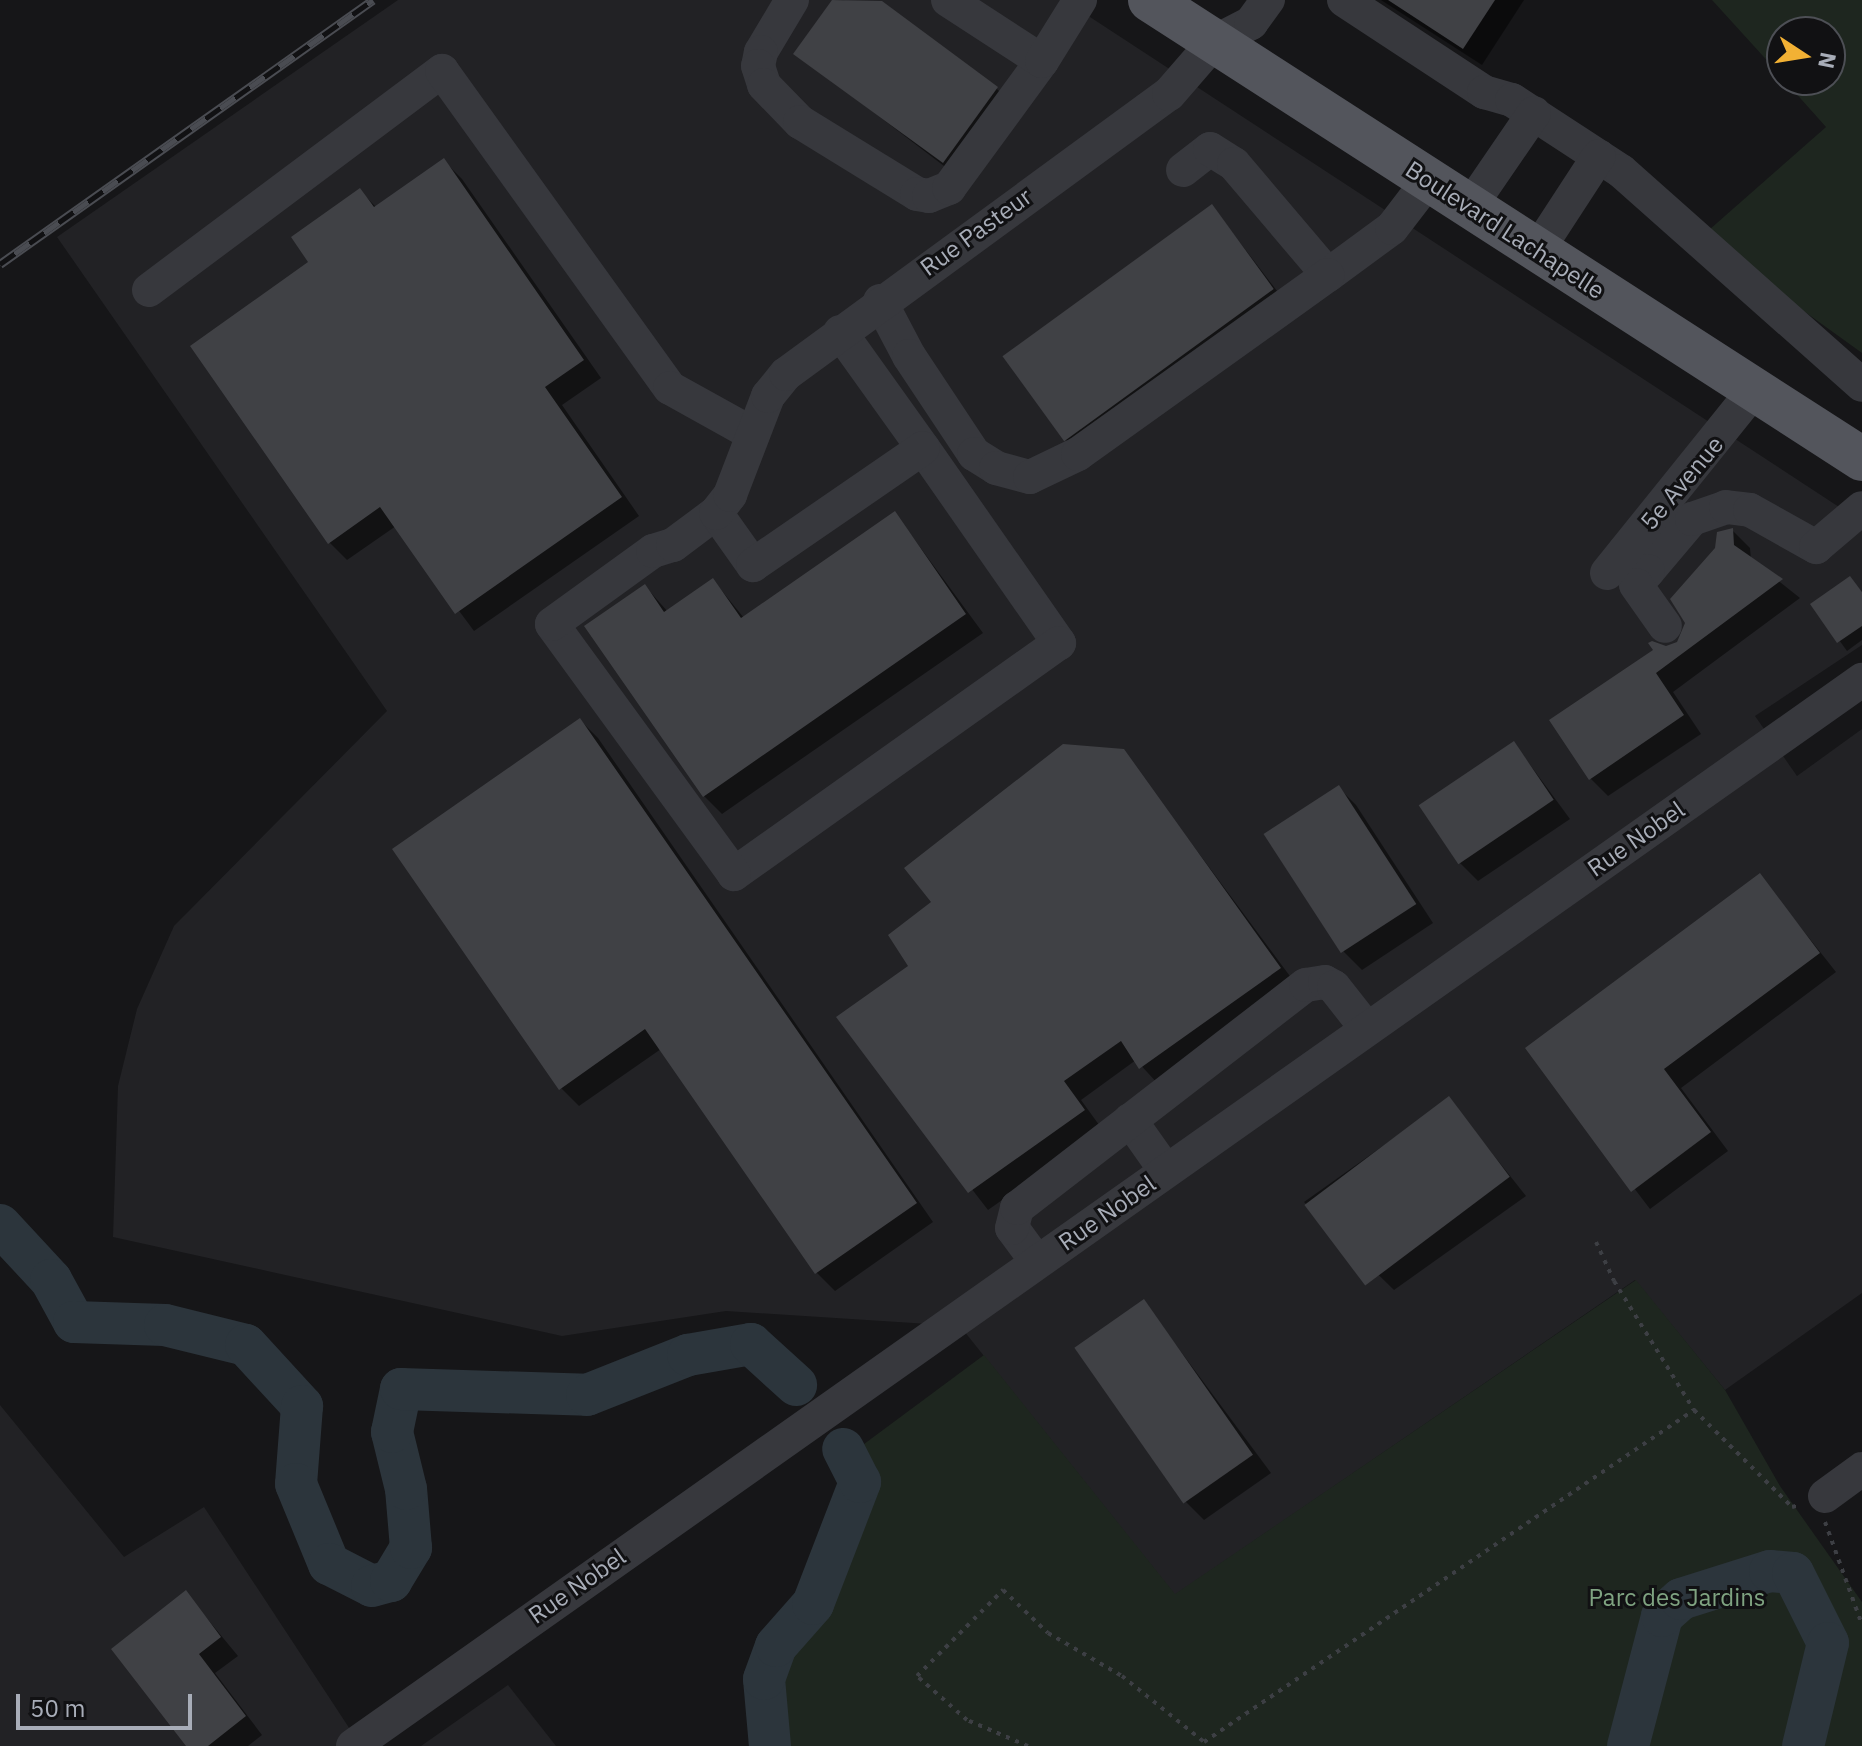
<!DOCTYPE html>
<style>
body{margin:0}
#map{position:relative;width:1862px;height:1746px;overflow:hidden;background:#161618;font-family:"IBM Plex Sans",sans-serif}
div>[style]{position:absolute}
.built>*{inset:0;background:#222225}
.green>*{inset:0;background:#1e261f}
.shadow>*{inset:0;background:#0007}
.river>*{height:42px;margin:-21px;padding:0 21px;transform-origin:21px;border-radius:21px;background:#2c353c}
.building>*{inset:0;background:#404145;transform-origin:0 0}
.path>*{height:4px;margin-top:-2px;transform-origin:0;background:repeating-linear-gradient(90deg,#3d3f44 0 4px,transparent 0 10px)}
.minor>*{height:34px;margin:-17px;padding:0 17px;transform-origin:17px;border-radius:17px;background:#37383d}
.major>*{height:44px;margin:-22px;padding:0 22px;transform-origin:22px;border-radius:22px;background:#53555c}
.rail>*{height:9px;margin-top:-4.5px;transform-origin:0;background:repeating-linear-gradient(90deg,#111113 0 18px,#4a4c52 0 36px);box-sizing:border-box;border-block:2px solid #4a4c52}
span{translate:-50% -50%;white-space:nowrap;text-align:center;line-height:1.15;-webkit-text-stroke:6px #111113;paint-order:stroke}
.street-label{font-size:24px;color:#a8adb8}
.park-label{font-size:24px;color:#7fa381}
.north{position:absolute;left:1766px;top:16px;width:80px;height:80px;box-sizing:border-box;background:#111113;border:2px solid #4d4f55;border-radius:50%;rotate:102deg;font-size:22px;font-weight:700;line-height:32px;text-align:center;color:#a8adb8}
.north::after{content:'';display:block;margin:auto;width:28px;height:36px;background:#f2b134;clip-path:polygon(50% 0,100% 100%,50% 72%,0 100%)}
.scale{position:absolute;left:16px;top:1694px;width:176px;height:36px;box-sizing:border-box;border:4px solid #a8adb8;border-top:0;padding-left:10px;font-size:24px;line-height:28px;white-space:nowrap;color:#a8adb8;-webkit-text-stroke:6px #111113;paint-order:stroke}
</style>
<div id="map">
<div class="built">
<div style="clip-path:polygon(398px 0,1064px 0,1862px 522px,1862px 645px,1755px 716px,1797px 776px,1862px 729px,1862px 1293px,1725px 1390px,1635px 1280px,1175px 1595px,960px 1326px,726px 1311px,562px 1336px,113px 1237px,118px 1086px,137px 1009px,174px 926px,387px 711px,57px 237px)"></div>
<div style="clip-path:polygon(0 1405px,124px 1557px,204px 1507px,361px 1746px,0 1746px)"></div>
<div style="clip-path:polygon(508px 1685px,556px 1746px,421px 1746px)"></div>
</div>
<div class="green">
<div style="clip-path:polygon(1712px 0,1862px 0,1862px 353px,1701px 237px,1826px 127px,1784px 80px,1830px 80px,1830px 32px,1782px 32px,1782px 77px)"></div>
<div style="clip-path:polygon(1636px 1280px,1725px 1390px,1780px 1486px,1862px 1602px,1862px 1746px,765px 1746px,768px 1694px,798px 1623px,828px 1600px,856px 1450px,984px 1355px,1175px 1594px)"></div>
</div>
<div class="shadow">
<div style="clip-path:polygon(835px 0,844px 0,997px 89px,1015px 107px,961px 179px,796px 53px)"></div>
<div style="clip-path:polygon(1381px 0,1524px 0,1482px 65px)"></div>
<div style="clip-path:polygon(444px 161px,462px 179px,601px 378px,562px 405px,639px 516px,474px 631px,396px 526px,347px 560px,329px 542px,311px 263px,360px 191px,377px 208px)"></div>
<div style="clip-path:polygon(1212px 206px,1290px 308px,1082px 456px,1064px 438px)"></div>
<div style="clip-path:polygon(895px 513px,983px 633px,722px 814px,704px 796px,645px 586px,668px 612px,713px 580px,744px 618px)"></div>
<div style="clip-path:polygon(1732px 530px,1750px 548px,1751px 559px,1800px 598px,1673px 692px,1701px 734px,1608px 796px,1590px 778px,1666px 648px,1679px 643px)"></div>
<div style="clip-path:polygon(1850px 578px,1862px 592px,1862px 640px,1847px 651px,1813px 604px)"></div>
<div style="clip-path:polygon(580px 720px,598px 738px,933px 1222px,835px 1291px,817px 1273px,661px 1049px,579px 1106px,561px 1088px)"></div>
<div style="clip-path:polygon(1514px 743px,1570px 819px,1478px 881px,1460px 863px)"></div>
<div style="clip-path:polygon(1123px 751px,1298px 987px,1159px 1085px,1136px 1060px,1081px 1100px,1102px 1129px,988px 1210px,839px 1017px,911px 966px)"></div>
<div style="clip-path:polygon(1338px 787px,1356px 805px,1433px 923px,1362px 970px,1344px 952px,1267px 835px)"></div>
<div style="clip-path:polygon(1760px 876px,1836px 972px,1681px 1088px,1728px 1151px,1650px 1209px,1528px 1049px)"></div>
<div style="clip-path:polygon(1449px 1099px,1526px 1196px,1394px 1290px,1304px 1202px)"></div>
<div style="clip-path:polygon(1144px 1302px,1271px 1473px,1204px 1520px,1186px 1502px)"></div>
<div style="clip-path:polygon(186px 1593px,238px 1656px,215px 1673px,262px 1735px,248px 1746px,188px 1746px)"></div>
</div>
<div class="river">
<div style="left:0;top:1225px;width:75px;rotate:47.2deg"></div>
<div style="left:51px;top:1280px;width:48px;rotate:61.3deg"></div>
<div style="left:74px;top:1322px;width:91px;rotate:1.9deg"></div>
<div style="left:165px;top:1325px;width:83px;rotate:13.9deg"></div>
<div style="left:246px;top:1345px;width:83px;rotate:47.4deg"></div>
<div style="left:302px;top:1406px;width:78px;rotate:94.4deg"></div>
<div style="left:296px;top:1484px;width:87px;rotate:67.6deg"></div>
<div style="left:329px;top:1564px;width:48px;rotate:27.1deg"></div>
<div style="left:372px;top:1586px;width:20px;rotate:-15deg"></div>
<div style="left:391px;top:1581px;width:39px;rotate:-59deg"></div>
<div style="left:411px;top:1548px;width:59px;rotate:-94.8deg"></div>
<div style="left:406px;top:1489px;width:59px;rotate:-103.8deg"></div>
<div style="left:392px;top:1432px;width:44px;rotate:-78.2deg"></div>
<div style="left:401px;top:1389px;width:186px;rotate:1.8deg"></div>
<div style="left:587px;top:1395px;width:109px;rotate:-21.6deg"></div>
<div style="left:688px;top:1355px;width:64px;rotate:-9.9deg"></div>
<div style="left:751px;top:1344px;width:61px;rotate:42.3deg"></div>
<div style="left:770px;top:1746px;width:67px;rotate:-95.1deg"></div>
<div style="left:764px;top:1679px;width:35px;rotate:-70deg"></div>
<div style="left:776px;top:1646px;width:56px;rotate:-48.6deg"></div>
<div style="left:813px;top:1604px;width:131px;rotate:-68.9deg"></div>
<div style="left:860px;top:1482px;width:37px;rotate:-117deg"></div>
<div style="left:1628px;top:1746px;width:134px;rotate:-75.3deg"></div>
<div style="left:1662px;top:1616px;width:25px;rotate:-42deg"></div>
<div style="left:1681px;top:1599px;width:93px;rotate:-17.5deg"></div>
<div style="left:1770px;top:1571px;width:23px;rotate:5deg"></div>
<div style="left:1793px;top:1573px;width:78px;rotate:63.4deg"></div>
<div style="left:1828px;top:1643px;width:106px;rotate:103.6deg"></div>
</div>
<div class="building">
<div style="clip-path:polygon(832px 0,882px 1px,998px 87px,943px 163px,793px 54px)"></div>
<div style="clip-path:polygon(1388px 0,1495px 0,1463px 49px)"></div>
<div style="clip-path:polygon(444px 158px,584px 360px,545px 387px,622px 497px,455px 614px,380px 507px,328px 544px,190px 346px,308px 262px,291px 237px,360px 188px,374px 207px)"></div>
<div style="left:1212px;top:204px;width:105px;height:259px;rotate:54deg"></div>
<div style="clip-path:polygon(895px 511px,966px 614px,703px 797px,584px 626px,645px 584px,664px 612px,713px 578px,741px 618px)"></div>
<div style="clip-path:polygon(1733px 528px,1734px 545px,1783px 579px,1656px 673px,1684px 715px,1589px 780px,1549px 720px,1653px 650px,1648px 643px,1652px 641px,1666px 646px,1677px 642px,1685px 623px,1670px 599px,1715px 548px,1717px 532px)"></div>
<div style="clip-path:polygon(1850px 576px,1862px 592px,1862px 626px,1837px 643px,1810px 604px)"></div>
<div style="clip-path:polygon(580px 718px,917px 1203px,815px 1274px,645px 1029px,559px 1090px,392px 849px)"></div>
<div style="left:1514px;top:741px;width:71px;height:115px;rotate:56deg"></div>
<div style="clip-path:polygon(1063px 744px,1124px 749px,1281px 968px,1139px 1069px,1121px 1041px,1064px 1081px,1085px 1110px,968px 1193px,836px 1017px,908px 966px,888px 935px,931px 902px,904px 868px)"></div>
<div style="left:1339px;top:785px;width:142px;height:90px;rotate:57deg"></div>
<div style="clip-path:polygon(1760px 873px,1820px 953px,1664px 1069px,1711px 1132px,1631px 1192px,1525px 1048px)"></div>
<div style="left:1449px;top:1096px;width:101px;height:181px;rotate:53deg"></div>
<div style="left:1144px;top:1299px;width:190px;height:85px;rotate:55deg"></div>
<div style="clip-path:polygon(186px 1590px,221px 1637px,199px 1654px,246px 1716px,208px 1746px,186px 1746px,111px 1649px)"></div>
</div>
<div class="path">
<div style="left:1596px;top:1242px;width:43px;rotate:65.2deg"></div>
<div style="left:1614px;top:1281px;width:152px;rotate:58.2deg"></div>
<div style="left:1825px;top:1522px;width:109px;rotate:70.2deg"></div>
<div style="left:1028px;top:1746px;width:66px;rotate:-156.9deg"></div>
<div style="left:967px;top:1720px;width:67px;rotate:-138.7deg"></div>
<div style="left:917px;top:1676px;width:122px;rotate:-45deg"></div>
<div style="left:1003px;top:1590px;width:62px;rotate:43.7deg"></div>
<div style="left:1048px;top:1633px;width:86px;rotate:30.2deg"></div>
<div style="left:1122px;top:1676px;width:105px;rotate:38.8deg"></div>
<div style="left:1204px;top:1742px;width:592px;rotate:-34.12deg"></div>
<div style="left:1694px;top:1410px;width:138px;rotate:44.7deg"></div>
<div style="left:1792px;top:1507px;width:7px;rotate:-16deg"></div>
</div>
<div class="minor">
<div style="left:792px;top:0;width:61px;rotate:120.8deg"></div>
<div style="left:761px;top:52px;width:14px;rotate:102deg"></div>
<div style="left:758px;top:66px;width:20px;rotate:72deg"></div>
<div style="left:764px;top:85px;width:52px;rotate:45.8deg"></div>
<div style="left:800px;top:122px;width:137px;rotate:31.6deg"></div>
<div style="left:917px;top:194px;width:12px;rotate:9deg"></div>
<div style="left:929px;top:196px;width:22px;rotate:-22deg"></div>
<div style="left:949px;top:188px;width:157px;rotate:-53.8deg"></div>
<div style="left:948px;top:0;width:112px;rotate:33deg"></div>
<div style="left:1042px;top:61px;width:72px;rotate:-58.1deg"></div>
<div style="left:1344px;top:0;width:168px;rotate:33.3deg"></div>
<div style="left:1484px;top:92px;width:29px;rotate:16deg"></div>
<div style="left:1512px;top:100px;width:130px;rotate:33.1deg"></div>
<div style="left:1621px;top:171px;width:322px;rotate:41.6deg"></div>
<div style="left:1183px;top:170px;width:34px;rotate:-38deg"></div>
<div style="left:1210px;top:149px;width:28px;rotate:32deg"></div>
<div style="left:1234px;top:164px;width:145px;rotate:49.7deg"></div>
<div style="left:1328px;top:275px;width:79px;rotate:-36.3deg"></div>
<div style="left:1392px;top:228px;width:59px;rotate:-52.5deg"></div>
<div style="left:1469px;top:208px;width:115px;rotate:-55.6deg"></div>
<div style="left:1537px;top:251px;width:113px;rotate:-56.9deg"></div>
<div style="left:149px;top:290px;width:366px;rotate:-36.8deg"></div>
<div style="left:442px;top:71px;width:390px;rotate:54.3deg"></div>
<div style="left:670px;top:388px;width:95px;rotate:29deg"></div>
<div style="left:880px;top:301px;width:62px;rotate:62.2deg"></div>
<div style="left:909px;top:356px;width:118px;rotate:56.4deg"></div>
<div style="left:974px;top:454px;width:26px;rotate:32deg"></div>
<div style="left:996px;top:468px;width:35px;rotate:15deg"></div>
<div style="left:1030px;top:477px;width:53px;rotate:-25.6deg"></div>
<div style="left:1078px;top:454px;width:307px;rotate:-35.6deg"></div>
<div style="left:840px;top:332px;width:143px;rotate:54.4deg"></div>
<div style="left:923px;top:448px;width:238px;rotate:55.1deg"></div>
<div style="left:1059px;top:643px;width:399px;rotate:144.6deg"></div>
<div style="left:734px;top:874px;width:309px;rotate:-126.1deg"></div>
<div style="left:552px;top:624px;width:125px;rotate:-35.9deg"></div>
<div style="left:653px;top:551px;width:21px;rotate:-17deg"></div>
<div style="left:673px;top:545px;width:54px;rotate:-36.7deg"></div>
<div style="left:716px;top:513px;width:64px;rotate:54.6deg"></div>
<div style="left:753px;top:565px;width:206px;rotate:-34.5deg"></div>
<div style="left:716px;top:513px;width:23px;rotate:-52deg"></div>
<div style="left:730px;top:495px;width:106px;rotate:-69deg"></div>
<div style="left:768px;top:396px;width:28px;rotate:-51deg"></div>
<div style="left:786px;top:374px;width:474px;rotate:-36.2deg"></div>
<div style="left:1169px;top:94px;width:69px;rotate:-49.1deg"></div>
<div style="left:1214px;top:42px;width:42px;rotate:-27.2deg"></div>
<div style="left:1251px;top:23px;width:29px;rotate:-54deg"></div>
<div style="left:1625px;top:551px;width:30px;rotate:41deg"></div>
<div style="left:1648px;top:571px;width:68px;rotate:-49.8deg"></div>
<div style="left:1692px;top:519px;width:36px;rotate:-19deg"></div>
<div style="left:1726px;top:507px;width:24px;rotate:7deg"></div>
<div style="left:1750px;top:510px;width:76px;rotate:29.3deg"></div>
<div style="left:1816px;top:547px;width:60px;rotate:-40.3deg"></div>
<div style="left:1648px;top:571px;width:18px;rotate:131deg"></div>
<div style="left:1636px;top:585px;width:50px;rotate:54.7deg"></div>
<div style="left:1607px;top:573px;width:235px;rotate:-51.2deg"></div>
<div style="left:1130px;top:1120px;width:62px;rotate:54.8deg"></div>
<div style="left:1037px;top:1262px;width:42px;rotate:-126.3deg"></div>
<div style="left:1012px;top:1228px;width:21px;rotate:-76deg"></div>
<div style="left:1017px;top:1208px;width:365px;rotate:-37.7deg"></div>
<div style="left:1306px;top:985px;width:19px;rotate:-9deg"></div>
<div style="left:1325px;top:982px;width:10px;rotate:29deg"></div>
<div style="left:1334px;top:987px;width:53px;rotate:51.8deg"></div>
<div style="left:1825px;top:1496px;width:46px;rotate:-36.1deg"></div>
<div style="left:353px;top:1746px;width:1848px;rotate:-35.24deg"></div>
</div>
<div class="major">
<div style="left:1150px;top:0;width:847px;rotate:32.81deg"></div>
</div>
<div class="rail">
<div style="left:0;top:264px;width:457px;rotate:-35.3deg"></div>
</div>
<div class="street-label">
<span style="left:1505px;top:230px;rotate:33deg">Boulevard Lachapelle</span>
<span style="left:976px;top:232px;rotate:-36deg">Rue Pasteur</span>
<span style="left:1682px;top:483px;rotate:-50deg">5e Avenue</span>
<span style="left:1636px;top:839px;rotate:-35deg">Rue Nobel</span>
<span style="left:1107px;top:1213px;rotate:-35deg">Rue Nobel</span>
<span style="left:577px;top:1586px;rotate:-35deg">Rue Nobel</span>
</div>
<div class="park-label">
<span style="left:1677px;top:1598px">Parc des Jardins</span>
</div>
<div class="north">N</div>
<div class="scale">50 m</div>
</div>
